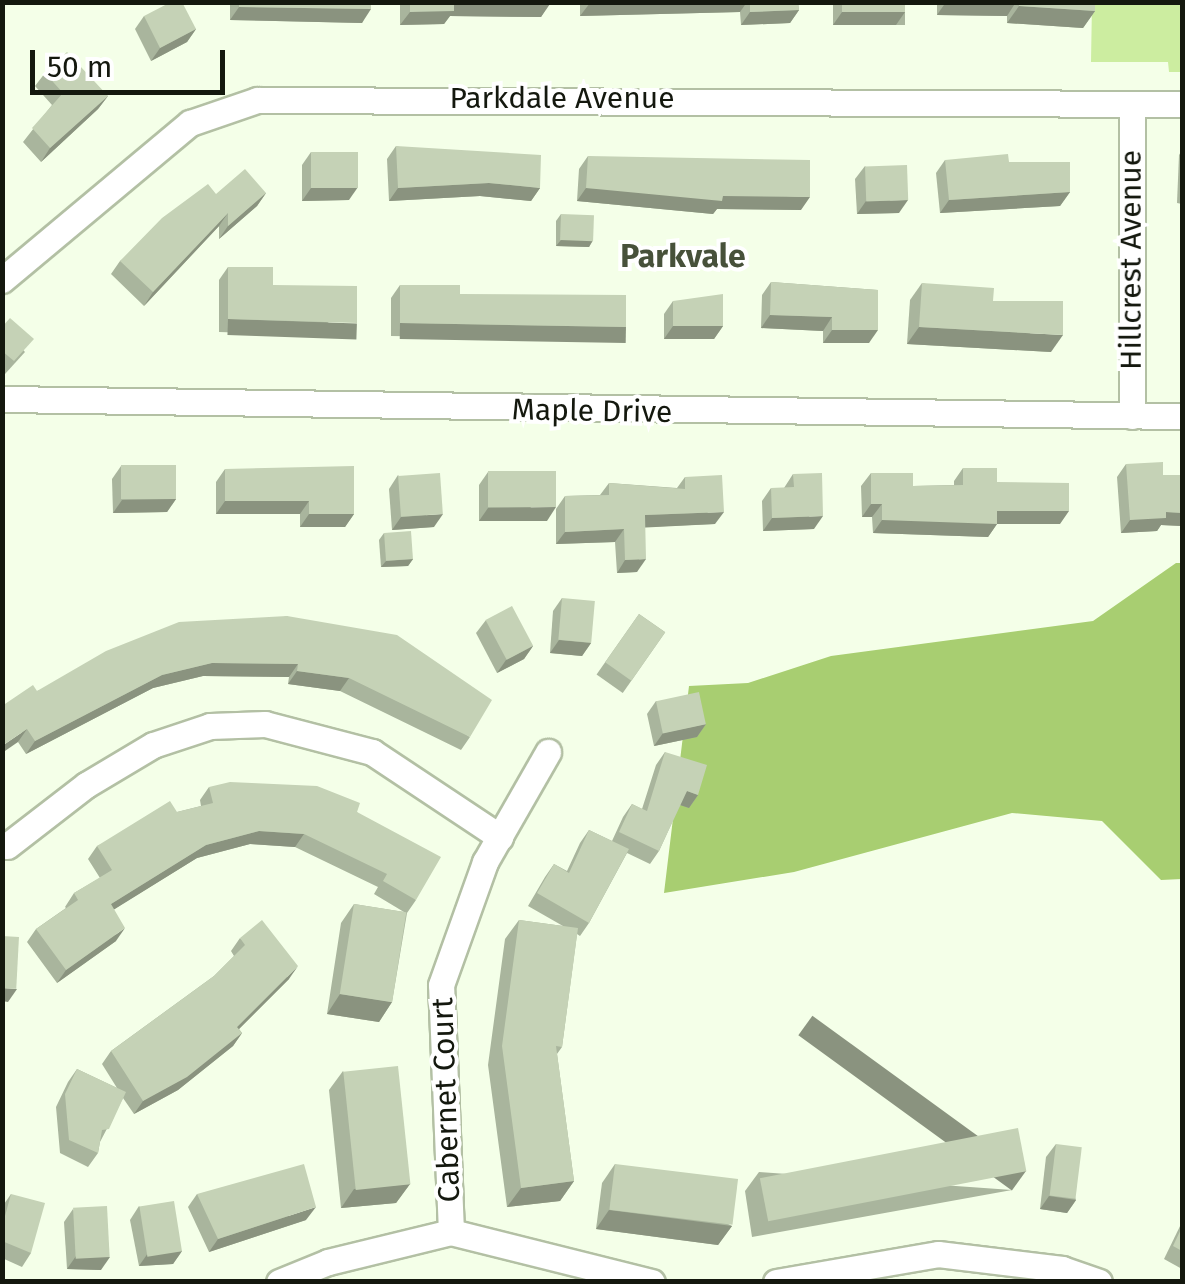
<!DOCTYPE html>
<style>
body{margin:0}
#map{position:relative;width:1185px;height:1284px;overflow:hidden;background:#f4ffe8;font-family:"Fira Sans",sans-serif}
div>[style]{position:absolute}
.green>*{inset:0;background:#cceda0}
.forest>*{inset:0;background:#a8ce71}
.roads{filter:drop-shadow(2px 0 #b3c0a4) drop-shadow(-2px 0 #b3c0a4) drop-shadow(0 2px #b3c0a4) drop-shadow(0 -2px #b3c0a4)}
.minor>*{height:25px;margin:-12.5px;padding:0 12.5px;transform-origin:12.5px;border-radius:12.5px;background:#fff}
.wall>*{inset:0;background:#a9b59d;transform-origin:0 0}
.shaded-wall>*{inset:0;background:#8a937f;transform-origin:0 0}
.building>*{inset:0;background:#c5d2b6;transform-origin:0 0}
span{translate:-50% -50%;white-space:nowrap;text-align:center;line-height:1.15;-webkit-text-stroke:8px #fff;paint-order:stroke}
.street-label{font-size:30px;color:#14180e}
.neighbourhood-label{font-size:32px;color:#47513a;font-weight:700}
.frame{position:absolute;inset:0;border:5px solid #14180e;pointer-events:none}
.scale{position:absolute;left:30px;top:50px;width:195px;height:45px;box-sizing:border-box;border:5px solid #14180e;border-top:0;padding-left:12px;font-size:30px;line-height:35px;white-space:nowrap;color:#14180e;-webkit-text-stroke:8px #fff;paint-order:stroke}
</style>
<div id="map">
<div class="green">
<div style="clip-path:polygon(1092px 3px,1182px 3px,1182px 72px,1169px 72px,1168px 62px,1091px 62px)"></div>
</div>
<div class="forest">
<div style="clip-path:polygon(1176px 563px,1182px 563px,1182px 879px,1161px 880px,1102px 821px,1012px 813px,794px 872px,664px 893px,689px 686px,748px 683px,831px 656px,1093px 621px)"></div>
</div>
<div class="roads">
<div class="minor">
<div style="left:1132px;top:104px;width:312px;rotate:90deg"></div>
<div style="left:2px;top:280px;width:245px;rotate:-39.9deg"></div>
<div style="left:190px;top:123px;width:71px;rotate:-18.9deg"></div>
<div style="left:257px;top:100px;width:925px;rotate:0.25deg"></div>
<div style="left:2px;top:399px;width:1180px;rotate:0.83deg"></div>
<div style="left:7px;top:846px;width:100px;rotate:-37.7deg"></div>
<div style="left:86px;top:785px;width:78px;rotate:-30.8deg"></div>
<div style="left:153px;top:745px;width:60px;rotate:-18.4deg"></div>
<div style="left:210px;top:726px;width:55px;rotate:-2.1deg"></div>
<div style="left:265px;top:724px;width:111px;rotate:14.7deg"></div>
<div style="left:372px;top:752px;width:154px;rotate:33.6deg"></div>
<div style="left:451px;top:1232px;width:247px;rotate:-92.3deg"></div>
<div style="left:441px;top:985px;width:131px;rotate:-70.3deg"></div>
<div style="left:485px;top:862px;width:127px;rotate:-60.2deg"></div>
<div style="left:279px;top:1282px;width:53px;rotate:-22.2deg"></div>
<div style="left:328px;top:1262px;width:127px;rotate:-13.7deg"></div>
<div style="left:451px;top:1232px;width:207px;rotate:14deg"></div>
<div style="left:776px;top:1282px;width:164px;rotate:-9.8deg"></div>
<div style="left:938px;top:1254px;width:125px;rotate:6.9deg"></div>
<div style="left:1062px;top:1269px;width:39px;rotate:19deg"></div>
</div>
</div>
<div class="wall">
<div style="clip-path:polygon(230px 2px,371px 2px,362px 23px,230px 20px)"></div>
<div style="clip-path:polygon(400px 2px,550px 2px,541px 17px,450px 16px,444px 24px,400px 25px)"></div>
<div style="clip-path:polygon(580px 2px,798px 2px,799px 10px,790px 23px,741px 25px,740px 12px,580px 16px)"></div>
<div style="left:833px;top:2px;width:72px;height:23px"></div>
<div style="clip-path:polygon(937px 2px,1095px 2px,1095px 11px,1083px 28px,1007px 23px,1007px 16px,937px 15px)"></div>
<div style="clip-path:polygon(144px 16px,196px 29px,187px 42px,151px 61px,135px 29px)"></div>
<div style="clip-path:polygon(45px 73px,108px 96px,98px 109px,41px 162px,23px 142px,52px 105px,35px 86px)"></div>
<div style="clip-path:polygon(396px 146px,540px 188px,531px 201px,480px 196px,389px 201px,387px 159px)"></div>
<div style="clip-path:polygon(1182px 150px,1182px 204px,1177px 203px,1179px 155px)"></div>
<div style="clip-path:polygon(311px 152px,349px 200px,302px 201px,302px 165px)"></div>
<div style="clip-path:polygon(588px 156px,801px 210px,717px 209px,713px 214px,577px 201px,579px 169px)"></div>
<div style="clip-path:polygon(945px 160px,1070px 192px,1060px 206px,940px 213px,936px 173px)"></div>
<div style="clip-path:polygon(865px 166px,899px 213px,857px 214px,855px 179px)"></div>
<div style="clip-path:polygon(266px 193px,257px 206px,219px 239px,219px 226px,144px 306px,111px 274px,120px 261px,216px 194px)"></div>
<div style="clip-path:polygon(561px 214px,593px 240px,589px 247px,556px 246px,556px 221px)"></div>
<div style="clip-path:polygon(228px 267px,273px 285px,348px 336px,219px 332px,219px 280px)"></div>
<div style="clip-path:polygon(771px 282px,878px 290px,869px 343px,823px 343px,823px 331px,761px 328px,762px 295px)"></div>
<div style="clip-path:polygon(922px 283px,993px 301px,1051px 352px,907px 344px,910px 300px)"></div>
<div style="clip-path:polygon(400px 285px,460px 294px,626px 327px,616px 340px,391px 336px,391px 298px)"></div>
<div style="clip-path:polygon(673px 301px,723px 326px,714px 339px,664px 339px,664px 314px)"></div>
<div style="clip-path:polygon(2px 327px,25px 352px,5px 374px,2px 372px)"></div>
<div style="clip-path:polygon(1126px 464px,1163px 475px,1182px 475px,1182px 526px,1161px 525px,1157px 531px,1121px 533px,1117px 477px)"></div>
<div style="clip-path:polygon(121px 466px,176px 499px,167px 512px,113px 513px,112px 479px)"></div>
<div style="clip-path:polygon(963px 468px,997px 482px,1060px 524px,997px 524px,988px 537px,873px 533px,872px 517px,862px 517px,861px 486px,871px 473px,913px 486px,954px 485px,954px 481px)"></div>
<div style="clip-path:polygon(225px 469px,354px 514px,345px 527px,300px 527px,300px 514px,216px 514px,216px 482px)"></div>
<div style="clip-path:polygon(488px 472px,547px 521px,479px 521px,479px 485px)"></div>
<div style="clip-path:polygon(793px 474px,814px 529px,763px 531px,762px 501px,771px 488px,784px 488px)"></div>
<div style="clip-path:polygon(398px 475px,434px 527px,392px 530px,389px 489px)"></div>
<div style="clip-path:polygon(685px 477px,715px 524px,645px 527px,637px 572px,617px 573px,615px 542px,556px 544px,556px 509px,565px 496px,600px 495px,609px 483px,677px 488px)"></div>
<div style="clip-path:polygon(384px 533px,413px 559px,408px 566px,381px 567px,379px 540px)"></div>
<div style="clip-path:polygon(562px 598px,591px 643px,582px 656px,550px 653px,553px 611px)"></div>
<div style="left:639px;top:614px;width:32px;height:74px;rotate:35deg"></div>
<div style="clip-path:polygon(287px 616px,470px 737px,461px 750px,340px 691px,288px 684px,289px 677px,203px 676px,153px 688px,26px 754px,18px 742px,37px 691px)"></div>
<div style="clip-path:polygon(486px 620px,533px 646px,524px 659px,497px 673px,476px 633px)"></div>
<div style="clip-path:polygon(656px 701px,706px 724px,697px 737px,654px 746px,647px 714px)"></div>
<div style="clip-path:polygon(665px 752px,698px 795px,689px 808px,680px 805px,659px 851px,650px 864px,627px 853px,589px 923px,580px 936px,577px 934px,562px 1047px,557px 1054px,574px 1181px,560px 1201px,507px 1207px,488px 1065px,505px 939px,519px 920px,563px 926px,528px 906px,545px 877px,554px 864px,567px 871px,580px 843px,589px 830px,612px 841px,623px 817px,632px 804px,642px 809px,656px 765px)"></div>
<div style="clip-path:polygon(209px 787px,357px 812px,416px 900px,407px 913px,392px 1002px,379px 1022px,327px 1014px,341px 923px,354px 904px,404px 912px,374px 894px,378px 887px,295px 847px,250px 844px,197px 858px,114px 909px,116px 941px,57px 983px,27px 942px,36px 929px,66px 908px,65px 907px,74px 893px,100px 878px,88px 859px,97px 846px,177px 812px,201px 806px,200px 800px)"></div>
<div style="clip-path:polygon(240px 938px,289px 979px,239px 1029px,242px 1033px,233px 1046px,178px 1090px,134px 1114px,123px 1098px,100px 1142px,98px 1153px,88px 1167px,60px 1153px,56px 1107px,68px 1082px,77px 1069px,117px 1088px,102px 1064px,111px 1051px,214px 976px,234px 956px,231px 951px)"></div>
<div style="clip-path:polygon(343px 1071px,410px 1184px,396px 1203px,341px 1208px,329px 1090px)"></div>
<div style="clip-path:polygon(1056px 1144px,1076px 1200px,1067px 1213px,1040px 1209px,1046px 1157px)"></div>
<div style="clip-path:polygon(615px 1164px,732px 1226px,718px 1245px,596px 1229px,602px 1183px)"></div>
<div style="clip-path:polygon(759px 1172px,1012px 1190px,752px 1237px,745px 1191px)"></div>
<div style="clip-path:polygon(11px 1194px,31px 1253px,22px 1267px,2px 1258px,2px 1207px)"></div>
<div style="clip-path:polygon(197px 1194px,306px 1220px,209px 1252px,188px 1207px)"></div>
<div style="clip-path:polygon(139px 1206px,182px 1251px,173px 1264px,139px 1266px,130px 1220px)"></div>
<div style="clip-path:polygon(73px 1209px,101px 1270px,67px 1269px,64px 1222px)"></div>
<div style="clip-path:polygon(1182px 1222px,1182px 1269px,1164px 1259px)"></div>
</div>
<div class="shaded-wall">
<div style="clip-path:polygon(621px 2px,747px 2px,740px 12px,580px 16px,590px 3px)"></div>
<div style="clip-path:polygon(946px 2px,1016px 2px,1007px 16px,937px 15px)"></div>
<div style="clip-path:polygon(454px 3px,550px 4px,541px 17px,450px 16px,444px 24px,400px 25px,410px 12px)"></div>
<div style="clip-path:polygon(1019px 6px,1095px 11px,1083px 28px,1007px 23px)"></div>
<div style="clip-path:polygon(239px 7px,371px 9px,362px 23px,230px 20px)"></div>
<div style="clip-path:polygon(799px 10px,790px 23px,741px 25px,750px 12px)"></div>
<div style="clip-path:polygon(842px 12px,905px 12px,896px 25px,833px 25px)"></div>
<div style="clip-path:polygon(196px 29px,187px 42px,151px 61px,160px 48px)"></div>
<div style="clip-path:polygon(108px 96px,98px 109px,41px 162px,50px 148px)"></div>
<div style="clip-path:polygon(489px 183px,540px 188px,531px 201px,480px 196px,389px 201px,398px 188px)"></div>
<div style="clip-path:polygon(358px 187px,349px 200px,302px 201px,311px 188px)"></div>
<div style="clip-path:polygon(586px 188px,810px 197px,801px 210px,717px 209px,713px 214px,577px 201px)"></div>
<div style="clip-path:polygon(1070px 192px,1060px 206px,940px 213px,949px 200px)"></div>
<div style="clip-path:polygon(266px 193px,257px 206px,219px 239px,228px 226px)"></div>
<div style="clip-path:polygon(908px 200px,899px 213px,857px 214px,866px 201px)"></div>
<div style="clip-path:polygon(228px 213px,219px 226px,144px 306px,153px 292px)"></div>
<div style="clip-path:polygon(561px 240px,593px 240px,589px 247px,556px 246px)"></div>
<div style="clip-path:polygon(770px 315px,832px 317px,823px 331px,761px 328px)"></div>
<div style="left:228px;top:319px;width:129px;height:16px;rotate:2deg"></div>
<div style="left:400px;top:323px;width:226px;height:16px;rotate:1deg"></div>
<div style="clip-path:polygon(673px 326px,723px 326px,714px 339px,664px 339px)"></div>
<div style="clip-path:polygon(919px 327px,1063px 335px,1051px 352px,907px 344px)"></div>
<div style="clip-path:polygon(832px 330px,878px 330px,869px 343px,823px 343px)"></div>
<div style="clip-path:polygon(176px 499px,167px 512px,113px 513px,122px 500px)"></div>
<div style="clip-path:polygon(225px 501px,309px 501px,300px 514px,216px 514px)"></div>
<div style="clip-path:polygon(871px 504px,882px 504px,872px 517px,862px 517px)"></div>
<div style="clip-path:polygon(556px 507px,547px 521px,479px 521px,488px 508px)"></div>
<div style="clip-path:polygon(997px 511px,1069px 511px,1060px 524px,997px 524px,988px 537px,873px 533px,882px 520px)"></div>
<div style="clip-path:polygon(724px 512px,715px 524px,636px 528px,645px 515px)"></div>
<div style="clip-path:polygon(1166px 512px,1182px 513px,1182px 526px,1161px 525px,1157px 531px,1121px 533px,1130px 520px)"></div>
<div style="clip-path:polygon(309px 514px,354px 514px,345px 527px,300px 527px)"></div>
<div style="clip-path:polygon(443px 514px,434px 527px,392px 530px,401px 517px)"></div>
<div style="clip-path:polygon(823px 516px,814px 529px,763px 531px,772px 518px)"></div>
<div style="clip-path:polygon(624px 529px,615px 542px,556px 544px,565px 532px)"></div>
<div style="clip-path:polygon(413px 559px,408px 566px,381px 567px,386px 561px)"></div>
<div style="clip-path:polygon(646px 559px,637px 572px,617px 573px,625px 560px)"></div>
<div style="clip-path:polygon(559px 640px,591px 643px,582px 656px,550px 653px)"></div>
<div style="clip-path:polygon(533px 646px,524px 659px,497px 673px,506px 660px)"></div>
<div style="clip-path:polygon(212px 663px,298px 664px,289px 677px,203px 676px,153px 688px,26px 754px,35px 741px,162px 675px)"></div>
<div style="clip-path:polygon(297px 671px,349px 678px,340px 691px,288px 684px)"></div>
<div style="clip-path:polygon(706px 724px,697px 737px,654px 746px,663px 733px)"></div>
<div style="clip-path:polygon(27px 729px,18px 742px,2px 753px,2px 746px)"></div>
<div style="clip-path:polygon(687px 791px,698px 795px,689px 808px,677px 804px)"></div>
<div style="clip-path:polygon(259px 831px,304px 834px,295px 847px,250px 844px,197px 858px,102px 917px,111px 904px,206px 845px)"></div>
<div style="clip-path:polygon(125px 928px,116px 941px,57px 983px,66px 970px)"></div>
<div style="clip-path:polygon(298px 966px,289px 979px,228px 1040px,237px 1027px)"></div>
<div style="clip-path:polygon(2px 988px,17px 989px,8px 1002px,2px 1001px)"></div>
<div style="clip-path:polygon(340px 994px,392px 1002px,379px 1022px,327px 1014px)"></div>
<div style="clip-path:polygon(242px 1033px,233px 1046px,178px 1090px,134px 1114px,143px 1101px)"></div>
<div style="left:1026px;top:1171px;width:24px;height:264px;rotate:126deg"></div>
<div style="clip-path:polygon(574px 1181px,560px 1201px,507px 1207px,521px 1188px)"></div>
<div style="clip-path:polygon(410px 1184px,396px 1203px,341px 1208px,354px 1189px)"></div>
<div style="clip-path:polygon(1049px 1196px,1076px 1200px,1067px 1213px,1040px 1209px)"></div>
<div style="clip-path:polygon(316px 1207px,306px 1220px,209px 1252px,218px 1239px)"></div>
<div style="clip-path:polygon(609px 1210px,732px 1226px,718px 1245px,596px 1229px)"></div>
<div style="clip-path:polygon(182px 1251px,173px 1264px,139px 1266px,148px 1253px)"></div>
<div style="clip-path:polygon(76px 1256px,110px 1257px,101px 1270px,67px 1269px)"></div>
</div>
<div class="building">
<div style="clip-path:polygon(171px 2px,182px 2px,196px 29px,160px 48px,144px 16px)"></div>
<div style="clip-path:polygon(239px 2px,371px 2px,371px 9px,239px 7px)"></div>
<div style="clip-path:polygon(410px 2px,550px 2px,550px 4px,454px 3px,454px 11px,410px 12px)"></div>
<div style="clip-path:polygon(750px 2px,798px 2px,799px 10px,750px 12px)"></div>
<div style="left:842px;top:2px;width:63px;height:10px"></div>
<div style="clip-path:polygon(1019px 2px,1095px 2px,1095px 11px,1019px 6px)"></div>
<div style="clip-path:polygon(67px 52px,108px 96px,50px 148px,32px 128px,63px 93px,45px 73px)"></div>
<div style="clip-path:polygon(396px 146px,541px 155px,540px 188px,489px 183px,398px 188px)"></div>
<div style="left:311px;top:152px;width:47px;height:36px"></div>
<div style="clip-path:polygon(1008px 154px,1009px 162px,1070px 162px,1070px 192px,949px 200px,945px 160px)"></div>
<div style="clip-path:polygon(588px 156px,810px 160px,810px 197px,723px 196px,722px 201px,586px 188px)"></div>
<div style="left:907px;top:165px;width:35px;height:42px;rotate:88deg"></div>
<div style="clip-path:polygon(245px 169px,266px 193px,228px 226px,228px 213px,153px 292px,120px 261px,162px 218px,208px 184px,216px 194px)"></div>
<div style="left:561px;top:214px;width:33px;height:26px;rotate:2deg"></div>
<div style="clip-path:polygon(228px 267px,273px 267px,273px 285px,357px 286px,357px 323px,228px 319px)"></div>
<div style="clip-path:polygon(771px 282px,878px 290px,878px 330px,832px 330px,832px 317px,770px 315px)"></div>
<div style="clip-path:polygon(922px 283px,994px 288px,993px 301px,1063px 301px,1063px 335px,919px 327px)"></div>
<div style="clip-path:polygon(400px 285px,460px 285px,460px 294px,626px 295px,626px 327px,400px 323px)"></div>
<div style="clip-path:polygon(723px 294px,723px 326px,673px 326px,673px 301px)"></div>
<div style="clip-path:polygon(10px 318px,34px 339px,14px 361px,2px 351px,2px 327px)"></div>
<div style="clip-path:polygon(1163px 462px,1163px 475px,1182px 475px,1182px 513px,1166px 512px,1166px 518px,1130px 520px,1126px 464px)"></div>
<div style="left:176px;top:465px;width:34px;height:55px;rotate:90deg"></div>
<div style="clip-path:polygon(354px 466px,354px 514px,309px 514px,309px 501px,225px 501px,225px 469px)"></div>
<div style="clip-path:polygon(963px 468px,997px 468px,997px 482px,1069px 483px,1069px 511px,997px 511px,997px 524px,882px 520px,882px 504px,871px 504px,871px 473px,913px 473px,913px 486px,963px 485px)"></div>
<div style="left:556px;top:471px;width:36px;height:68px;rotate:90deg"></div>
<div style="left:440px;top:473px;width:41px;height:42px;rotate:86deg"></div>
<div style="clip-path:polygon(822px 473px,823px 516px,772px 518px,771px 488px,794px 487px,793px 474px)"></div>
<div style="clip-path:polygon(722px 475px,724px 512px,645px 515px,646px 559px,625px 560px,624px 529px,565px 532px,565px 496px,609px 495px,609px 483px,685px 489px,685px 477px)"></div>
<div style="left:411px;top:531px;width:28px;height:27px;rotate:86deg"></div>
<div style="left:562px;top:598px;width:33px;height:42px;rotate:5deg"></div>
<div style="left:512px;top:606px;width:45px;height:30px;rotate:62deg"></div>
<div style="left:639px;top:614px;width:32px;height:59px;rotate:35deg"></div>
<div style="clip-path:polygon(287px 616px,397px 635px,492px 700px,470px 737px,349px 678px,297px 671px,298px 664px,212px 663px,162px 675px,35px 741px,27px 729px,2px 746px,2px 706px,33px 685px,37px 691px,106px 651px,179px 622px)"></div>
<div style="left:699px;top:692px;width:33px;height:44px;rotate:78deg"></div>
<div style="clip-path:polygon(665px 752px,707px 765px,698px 795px,687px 791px,659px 851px,619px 832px,632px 804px,647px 811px)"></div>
<div style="clip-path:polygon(230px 782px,317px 786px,360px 803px,357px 812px,441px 857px,416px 900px,383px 881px,387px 874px,304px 834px,259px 831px,206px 845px,111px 904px,125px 928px,66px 970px,36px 929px,78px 900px,74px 893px,112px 870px,97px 846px,170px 801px,177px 812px,213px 803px,209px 787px)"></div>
<div style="clip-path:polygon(589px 830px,629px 849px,589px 923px,537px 893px,554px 864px,569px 873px)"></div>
<div style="left:354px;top:904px;width:53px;height:91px;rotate:9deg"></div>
<div style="clip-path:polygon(262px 920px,298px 966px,237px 1027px,242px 1033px,187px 1077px,143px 1101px,111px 1051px,214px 976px,245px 945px,240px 938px)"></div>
<div style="clip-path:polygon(519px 920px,578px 928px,562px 1047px,556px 1046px,574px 1181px,521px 1188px,502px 1046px)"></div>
<div style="left:2px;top:936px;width:17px;height:52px;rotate:3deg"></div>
<div style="left:398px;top:1066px;width:119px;height:55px;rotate:84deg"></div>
<div style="clip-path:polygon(77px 1069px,126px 1092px,109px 1129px,102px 1130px,98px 1153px,69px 1140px,65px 1094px)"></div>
<div style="left:1018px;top:1128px;width:44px;height:263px;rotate:79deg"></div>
<div style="left:1056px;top:1144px;width:26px;height:52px;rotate:7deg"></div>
<div style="clip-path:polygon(304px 1164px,316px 1207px,218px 1239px,197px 1194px)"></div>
<div style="left:615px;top:1164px;width:124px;height:46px;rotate:7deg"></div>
<div style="clip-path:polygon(11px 1194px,45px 1203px,31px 1253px,2px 1241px,2px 1227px)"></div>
<div style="left:174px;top:1201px;width:51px;height:35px;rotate:81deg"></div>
<div style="left:107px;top:1206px;width:51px;height:34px;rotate:87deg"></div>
<div style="clip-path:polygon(1182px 1227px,1182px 1251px,1173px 1246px)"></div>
</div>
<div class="street-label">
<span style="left:562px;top:98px">Parkdale Avenue</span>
<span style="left:1131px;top:260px;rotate:-90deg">Hillcrest Avenue</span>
<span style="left:592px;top:411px;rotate:1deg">Maple Drive</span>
<span style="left:446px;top:1100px;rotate:-92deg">Cabernet Court</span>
</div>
<div class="neighbourhood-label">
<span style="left:683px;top:256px">Parkvale</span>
</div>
<div class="frame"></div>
<div class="scale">50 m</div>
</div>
